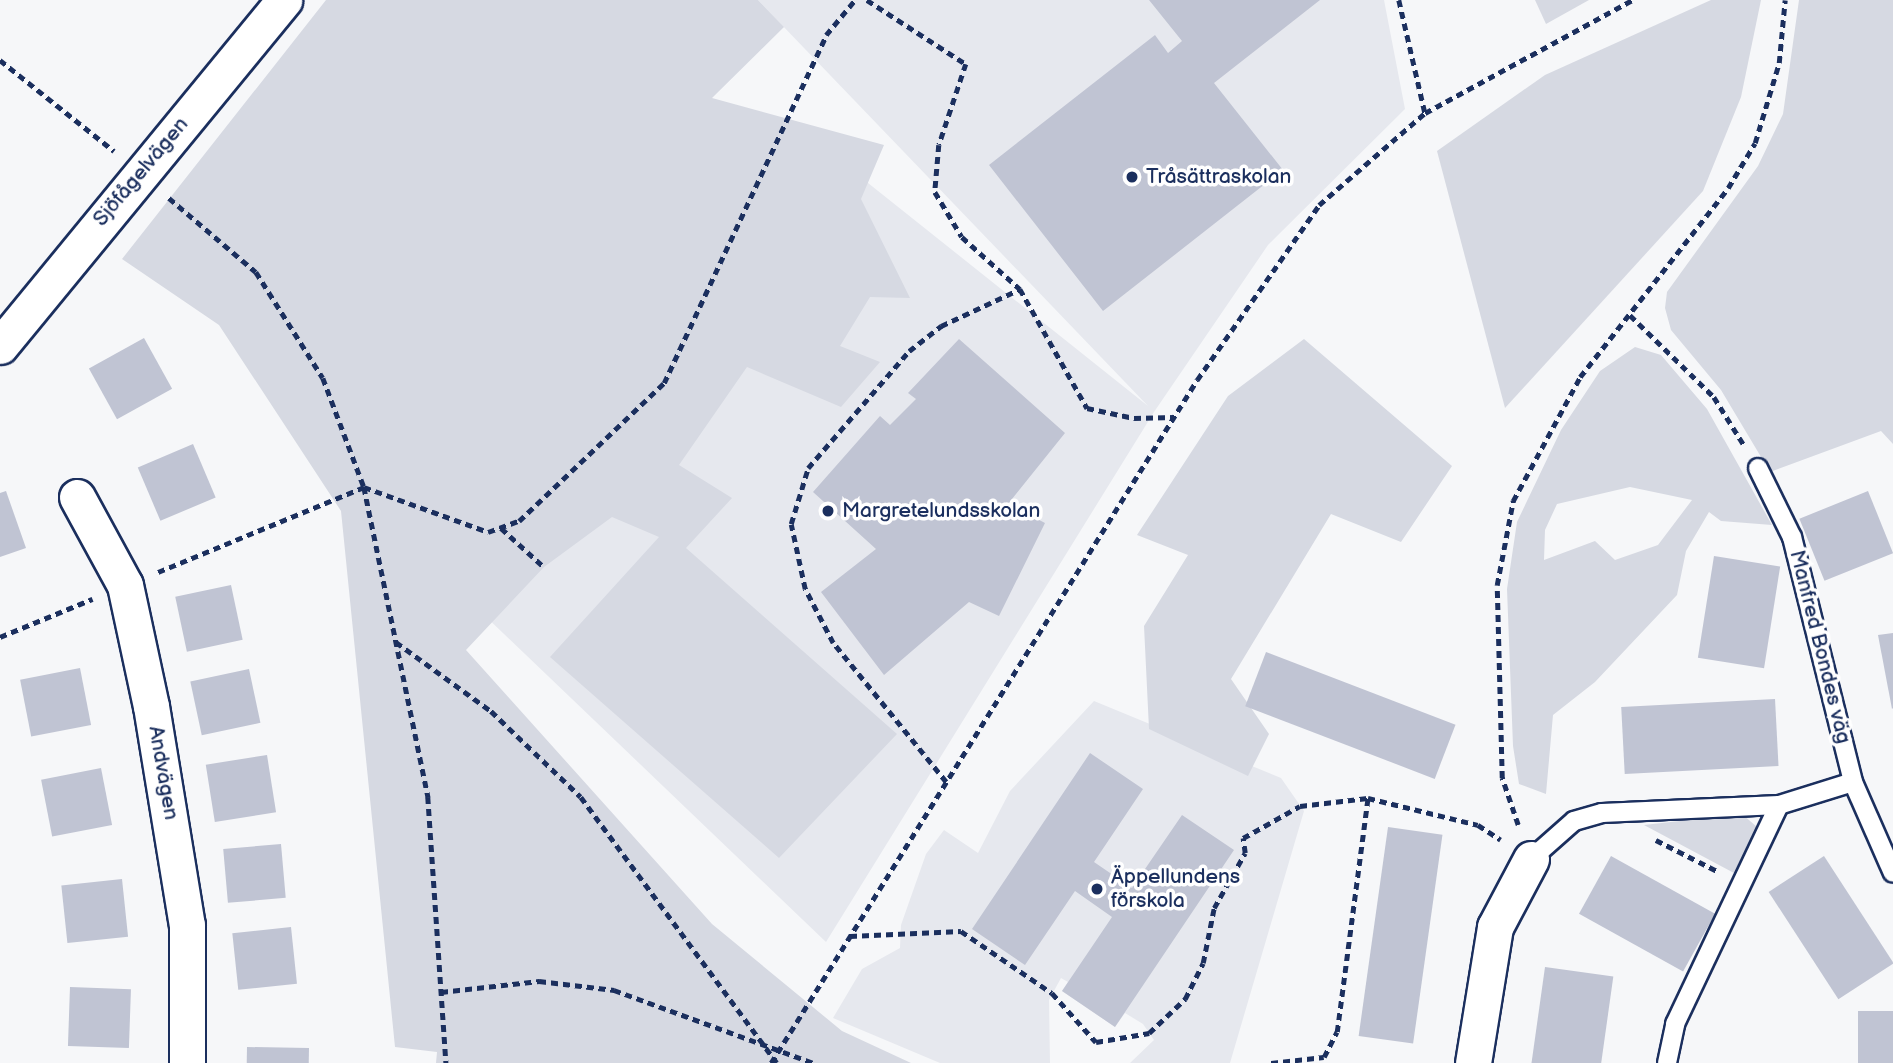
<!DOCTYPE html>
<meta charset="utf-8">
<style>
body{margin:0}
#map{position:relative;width:1893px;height:1063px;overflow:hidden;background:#f6f7f9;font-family:"Balsamiq Sans",sans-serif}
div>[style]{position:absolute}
.built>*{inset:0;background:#e6e8ee}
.green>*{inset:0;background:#d6d9e2}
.building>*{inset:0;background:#c0c4d3;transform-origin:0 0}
.path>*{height:4.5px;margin-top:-2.25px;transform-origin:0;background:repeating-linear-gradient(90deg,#1b2f5e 0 7px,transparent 0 12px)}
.roads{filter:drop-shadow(2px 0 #1b2f5e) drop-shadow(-2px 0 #1b2f5e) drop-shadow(0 2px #1b2f5e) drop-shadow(0 -2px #1b2f5e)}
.lane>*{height:18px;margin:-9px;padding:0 9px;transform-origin:9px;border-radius:9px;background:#fff}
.street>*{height:35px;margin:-17.5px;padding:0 17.5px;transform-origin:17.5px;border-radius:17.5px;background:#fff}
.dots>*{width:19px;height:19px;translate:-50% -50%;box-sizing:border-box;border:4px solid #fff;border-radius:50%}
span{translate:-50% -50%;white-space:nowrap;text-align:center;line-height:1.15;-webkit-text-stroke:7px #fff;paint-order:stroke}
.street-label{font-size:21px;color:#1b2f5e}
.poi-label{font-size:21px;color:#1b2f5e}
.left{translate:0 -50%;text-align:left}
</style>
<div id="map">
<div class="built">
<div style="clip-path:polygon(758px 0,1384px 0,1405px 109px,1268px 245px,1154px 412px,826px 942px,479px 610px,804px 132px,1148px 406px)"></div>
<div style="clip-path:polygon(1094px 701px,1281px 778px,1304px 811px,1230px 1063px,1130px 1063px,1154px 1040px,1143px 1024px,1125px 1013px,1115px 1027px,1062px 991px,1068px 982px,1061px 978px,1049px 1000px,1050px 1063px,940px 1063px,833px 1018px,862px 969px,900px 948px,901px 925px,926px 854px,944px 830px,978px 853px,1010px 791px)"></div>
</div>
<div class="green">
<div style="clip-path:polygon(326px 0,758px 0,784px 27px,712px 98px,884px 145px,861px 199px,910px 298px,870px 297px,840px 346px,880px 362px,841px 407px,747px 367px,679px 465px,732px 498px,686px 548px,897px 734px,779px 858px,550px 657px,659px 537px,612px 517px,544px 567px,466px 650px,712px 924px,842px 1031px,911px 1063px,436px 1063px,437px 1052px,395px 1047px,341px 511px,219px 325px,122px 259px)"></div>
<div style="clip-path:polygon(1535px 0,1589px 0,1546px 24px)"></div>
<div style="clip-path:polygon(1711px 0,1761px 0,1741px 97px,1703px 191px,1505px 408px,1437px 151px,1545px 75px)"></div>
<div style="clip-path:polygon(1799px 0,1893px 0,1893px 444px,1881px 431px,1770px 472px,1721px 390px,1671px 330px,1665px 308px,1667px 292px,1758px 166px,1783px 114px)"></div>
<div style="clip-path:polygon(1304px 339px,1452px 466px,1401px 542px,1331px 514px,1231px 679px,1269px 734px,1248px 776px,1149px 729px,1144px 626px,1188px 555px,1137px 535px,1228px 396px)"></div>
<div style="clip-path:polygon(evenodd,1635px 347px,1661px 355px,1707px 409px,1772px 525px,1721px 521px,1709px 512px,1686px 551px,1677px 595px,1595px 682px,1553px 715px,1546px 794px,1519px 784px,1513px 746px,1507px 589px,1517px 522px,1561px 430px,1600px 371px,1635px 347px,1630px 487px,1692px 500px,1658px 545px,1615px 560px,1595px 541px,1544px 560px,1545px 530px,1557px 504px,1630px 487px)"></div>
<div style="clip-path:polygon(1742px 814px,1757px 827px,1734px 873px,1644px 825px)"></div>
</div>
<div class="building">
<div style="clip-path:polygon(1149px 0,1320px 0,1214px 83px,1283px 170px,1103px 311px,989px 165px,1155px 35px,1168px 53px,1182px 41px)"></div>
<div style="left:144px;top:338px;width:58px;height:63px;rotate:61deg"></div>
<div style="clip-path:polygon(959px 339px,1065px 433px,1008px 504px,1045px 523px,999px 616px,969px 602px,884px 675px,821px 592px,876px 549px,813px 492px,880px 416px,890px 425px,916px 399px,908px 393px)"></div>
<div style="left:193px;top:444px;width:58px;height:60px;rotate:67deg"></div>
<div style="clip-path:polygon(6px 491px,26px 548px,0 557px,0 493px)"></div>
<div style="left:1868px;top:491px;width:67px;height:74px;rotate:68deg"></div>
<div style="left:1714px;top:556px;width:67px;height:103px;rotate:9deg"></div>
<div style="left:231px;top:585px;width:56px;height:57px;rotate:78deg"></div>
<div style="clip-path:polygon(1893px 633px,1893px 708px,1892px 709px,1878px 635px)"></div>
<div style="left:1266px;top:652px;width:203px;height:58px;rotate:21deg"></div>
<div style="left:80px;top:668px;width:58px;height:61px;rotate:79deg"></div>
<div style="left:249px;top:669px;width:55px;height:60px;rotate:78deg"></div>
<div style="left:1775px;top:699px;width:67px;height:154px;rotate:87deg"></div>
<div style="clip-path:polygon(1090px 753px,1143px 789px,1094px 862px,1132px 888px,1182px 815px,1234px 850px,1115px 1027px,1062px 991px,1112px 917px,1075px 891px,1025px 965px,972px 929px)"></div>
<div style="left:267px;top:755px;width:58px;height:62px;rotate:81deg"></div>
<div style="left:101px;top:768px;width:58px;height:61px;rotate:79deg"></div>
<div style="left:1388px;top:827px;width:55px;height:211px;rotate:8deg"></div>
<div style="left:281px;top:844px;width:54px;height:58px;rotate:85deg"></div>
<div style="left:1611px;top:856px;width:119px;height:66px;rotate:29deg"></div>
<div style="left:1824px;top:856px;width:128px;height:66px;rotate:57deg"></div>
<div style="left:122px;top:879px;width:58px;height:61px;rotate:84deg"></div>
<div style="left:291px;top:927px;width:57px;height:59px;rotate:84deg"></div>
<div style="left:1545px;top:967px;width:69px;height:97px;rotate:8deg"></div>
<div style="left:70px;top:987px;width:61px;height:59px;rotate:2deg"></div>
<div style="left:1893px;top:1011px;width:52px;height:35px;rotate:90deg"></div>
<div style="left:247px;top:1047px;width:62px;height:16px;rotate:1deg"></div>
</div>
<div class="path">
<div style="left:867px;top:0;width:118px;rotate:32.9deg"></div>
<div style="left:966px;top:64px;width:85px;rotate:108.4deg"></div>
<div style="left:939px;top:145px;width:47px;rotate:94.9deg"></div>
<div style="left:935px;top:192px;width:52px;rotate:59deg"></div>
<div style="left:962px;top:237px;width:78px;rotate:41.9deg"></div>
<div style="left:1020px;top:289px;width:137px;rotate:60.6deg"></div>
<div style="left:1087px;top:408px;width:48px;rotate:12deg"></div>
<div style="left:1134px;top:418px;width:40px;rotate:-1.4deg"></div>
<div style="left:1399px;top:0;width:116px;rotate:77deg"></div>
<div style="left:0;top:60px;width:146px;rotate:38.6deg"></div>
<div style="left:169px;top:198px;width:114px;rotate:40.4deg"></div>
<div style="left:256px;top:272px;width:125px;rotate:57.7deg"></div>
<div style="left:323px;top:378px;width:116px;rotate:69.4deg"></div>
<div style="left:364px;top:487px;width:317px;rotate:78.3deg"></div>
<div style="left:428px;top:797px;width:267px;rotate:86.1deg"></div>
<div style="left:1630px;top:315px;width:117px;rotate:44.3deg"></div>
<div style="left:1714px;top:397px;width:57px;rotate:58deg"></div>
<div style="left:501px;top:528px;width:58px;rotate:42.2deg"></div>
<div style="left:158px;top:572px;width:223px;rotate:-22.4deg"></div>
<div style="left:364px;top:487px;width:132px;rotate:19.9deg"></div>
<div style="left:488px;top:532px;width:33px;rotate:-20deg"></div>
<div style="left:519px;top:521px;width:200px;rotate:-43.6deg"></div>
<div style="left:664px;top:383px;width:384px;rotate:-65deg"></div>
<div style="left:826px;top:35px;width:45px;rotate:-50.4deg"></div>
<div style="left:0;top:637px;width:100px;rotate:-22.4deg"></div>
<div style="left:396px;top:642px;width:117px;rotate:36deg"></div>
<div style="left:491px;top:711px;width:124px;rotate:43.7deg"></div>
<div style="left:581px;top:797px;width:330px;rotate:53.6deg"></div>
<div style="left:946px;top:782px;width:179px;rotate:-129.1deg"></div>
<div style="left:833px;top:643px;width:61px;rotate:-117.4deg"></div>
<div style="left:805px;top:589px;width:66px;rotate:-102.2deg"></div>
<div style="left:791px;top:524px;width:59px;rotate:-73.1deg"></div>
<div style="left:808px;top:468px;width:155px;rotate:-49.2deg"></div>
<div style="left:909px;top:351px;width:41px;rotate:-38deg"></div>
<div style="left:941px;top:326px;width:87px;rotate:-25.1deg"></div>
<div style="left:1518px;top:825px;width:50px;rotate:-108.8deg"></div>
<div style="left:1502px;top:778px;width:193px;rotate:-91.5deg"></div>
<div style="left:1497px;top:585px;width:86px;rotate:-79.2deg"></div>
<div style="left:1513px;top:501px;width:141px;rotate:-61.6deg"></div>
<div style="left:1580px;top:377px;width:240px;rotate:-51.9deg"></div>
<div style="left:1728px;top:188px;width:52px;rotate:-59deg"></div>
<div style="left:1755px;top:143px;width:84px;rotate:-73.3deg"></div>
<div style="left:1779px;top:63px;width:63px;rotate:-84.6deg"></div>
<div style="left:1656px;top:840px;width:68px;rotate:26.9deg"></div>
<div style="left:850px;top:936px;width:111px;rotate:-2.6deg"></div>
<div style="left:961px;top:931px;width:110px;rotate:34.3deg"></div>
<div style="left:1052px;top:993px;width:66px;rotate:48.1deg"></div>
<div style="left:1096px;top:1042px;width:54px;rotate:-9.6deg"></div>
<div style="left:1149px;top:1033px;width:50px;rotate:-43.4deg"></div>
<div style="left:1185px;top:999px;width:40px;rotate:-63.4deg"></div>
<div style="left:1203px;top:963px;width:56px;rotate:-78.7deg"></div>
<div style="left:1214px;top:908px;width:63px;rotate:-60.6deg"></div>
<div style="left:1245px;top:853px;width:15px;rotate:-98deg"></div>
<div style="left:1243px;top:838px;width:65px;rotate:-29.3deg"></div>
<div style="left:1300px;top:806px;width:68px;rotate:-6.7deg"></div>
<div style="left:441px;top:992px;width:99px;rotate:-6.4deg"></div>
<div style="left:539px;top:981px;width:76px;rotate:6.8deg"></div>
<div style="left:614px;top:990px;width:212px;rotate:20.1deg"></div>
<div style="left:771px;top:1063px;width:805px;rotate:-58.05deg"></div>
<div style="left:1197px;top:380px;width:213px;rotate:-55.1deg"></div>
<div style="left:1319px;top:205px;width:140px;rotate:-41deg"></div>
<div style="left:1425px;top:113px;width:236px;rotate:-28.6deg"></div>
<div style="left:1271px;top:1063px;width:53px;rotate:-6.5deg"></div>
<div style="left:1324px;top:1057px;width:28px;rotate:-63deg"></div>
<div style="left:1337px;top:1032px;width:236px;rotate:-82.5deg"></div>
<div style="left:1368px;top:798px;width:113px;rotate:13.8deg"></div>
<div style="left:1478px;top:825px;width:27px;rotate:33deg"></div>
</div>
<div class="roads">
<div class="lane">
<div style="left:1758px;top:468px;width:77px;rotate:63.8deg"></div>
<div style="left:1792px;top:537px;width:252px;rotate:76deg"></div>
<div style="left:1853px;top:782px;width:99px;rotate:66.3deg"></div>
<div style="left:1531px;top:859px;width:57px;rotate:-41.5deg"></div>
<div style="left:1574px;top:821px;width:29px;rotate:-16deg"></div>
<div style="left:1602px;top:813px;width:177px;rotate:-2.6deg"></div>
<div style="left:1779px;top:805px;width:77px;rotate:-17.3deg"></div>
<div style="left:1667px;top:1063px;width:40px;rotate:-78deg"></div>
<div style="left:1675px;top:1024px;width:242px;rotate:-64.6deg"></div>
</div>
<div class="street">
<div style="left:0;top:346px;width:448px;rotate:-50.6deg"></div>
<div style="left:77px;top:497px;width:100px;rotate:61.4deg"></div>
<div style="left:125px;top:585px;width:124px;rotate:77.9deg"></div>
<div style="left:151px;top:706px;width:222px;rotate:80.7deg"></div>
<div style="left:187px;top:925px;width:138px;rotate:90deg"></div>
<div style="left:1473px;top:1063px;width:138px;rotate:-80.8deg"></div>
<div style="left:1495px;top:927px;width:77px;rotate:-62.1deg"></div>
</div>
</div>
<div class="dots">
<div style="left:1132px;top:177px;background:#1b2f5e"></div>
<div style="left:828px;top:511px;background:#1b2f5e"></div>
<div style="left:1097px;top:889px;background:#1b2f5e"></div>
</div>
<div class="street-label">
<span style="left:141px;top:172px;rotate:-50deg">Sjöfågelvägen</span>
<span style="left:1820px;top:647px;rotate:76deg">Manfred Bondes väg</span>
<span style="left:163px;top:773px;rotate:80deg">Andvägen</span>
</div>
<div class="poi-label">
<span class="left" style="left:1146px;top:177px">Tråsättraskolan</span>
<span class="left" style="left:842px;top:511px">Margretelundsskolan</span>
<span class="left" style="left:1111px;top:889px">Äppellundens<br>förskola</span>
</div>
</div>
